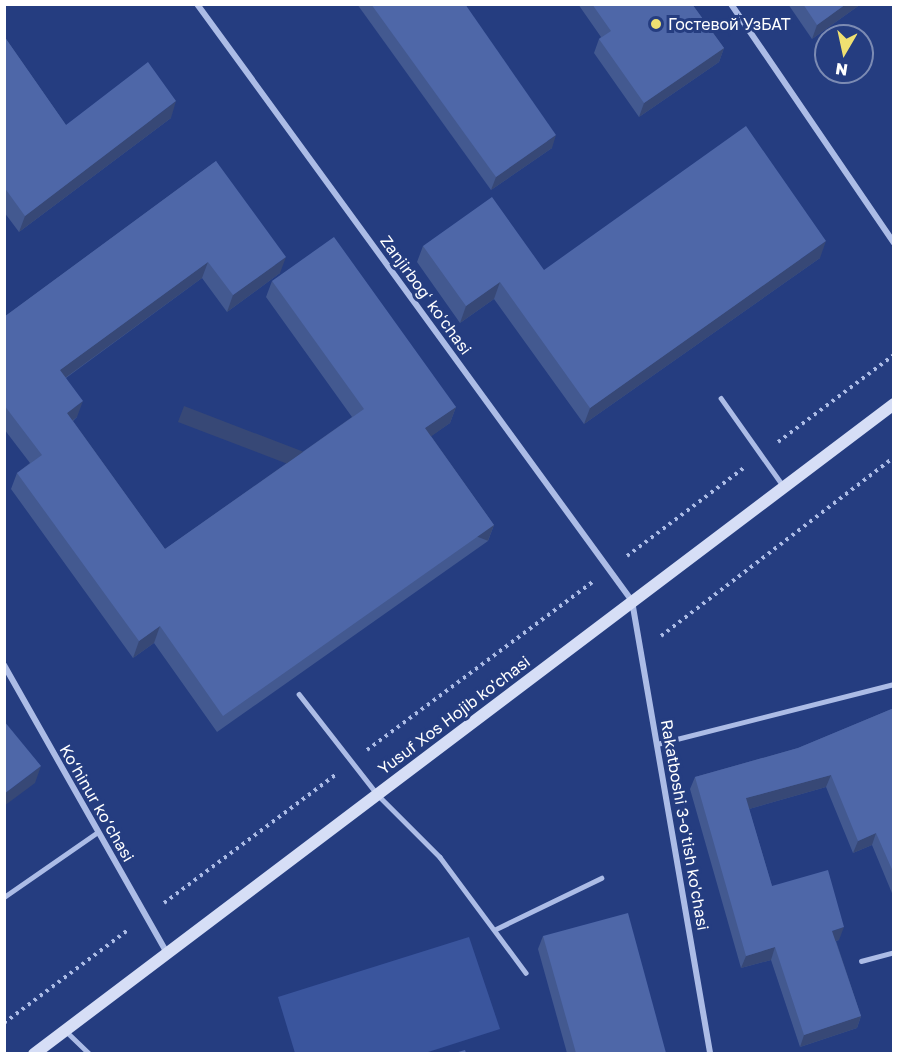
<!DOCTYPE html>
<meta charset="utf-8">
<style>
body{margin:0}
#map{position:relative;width:898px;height:1058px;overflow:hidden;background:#253d80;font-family:"Golos Text",sans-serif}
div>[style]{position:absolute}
.green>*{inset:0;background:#3a559d}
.path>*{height:4px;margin-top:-2px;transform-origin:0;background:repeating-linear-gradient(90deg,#acbce6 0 3px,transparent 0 7.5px)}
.service>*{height:4.5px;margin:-2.25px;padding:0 2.25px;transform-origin:2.25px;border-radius:2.25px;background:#acbce6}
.minor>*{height:6px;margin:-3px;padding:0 3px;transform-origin:3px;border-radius:3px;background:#acbce6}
.secondary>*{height:12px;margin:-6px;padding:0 6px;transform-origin:6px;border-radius:6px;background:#d6def6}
.wall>*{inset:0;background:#435990}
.shaded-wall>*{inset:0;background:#374876;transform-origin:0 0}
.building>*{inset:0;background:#4e67a8}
.dots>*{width:16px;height:16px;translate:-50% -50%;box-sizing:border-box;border:3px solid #253d80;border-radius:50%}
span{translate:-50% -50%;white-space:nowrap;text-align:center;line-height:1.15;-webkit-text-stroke:6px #253d80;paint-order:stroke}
.poi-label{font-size:16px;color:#fff}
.left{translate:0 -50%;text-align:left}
.street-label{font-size:16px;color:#fff}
.frame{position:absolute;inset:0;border:6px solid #fff;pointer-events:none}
.north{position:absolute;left:814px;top:24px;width:60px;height:60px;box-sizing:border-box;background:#253d80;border:2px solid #7c8bb3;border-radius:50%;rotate:189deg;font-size:16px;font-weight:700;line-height:24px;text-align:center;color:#fff}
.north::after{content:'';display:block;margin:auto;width:21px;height:27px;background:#efe071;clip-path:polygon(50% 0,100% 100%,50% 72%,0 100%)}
</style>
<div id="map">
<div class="green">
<div style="clip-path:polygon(469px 937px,500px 1029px,425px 1053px,295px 1053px,278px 997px)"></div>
</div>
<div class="path">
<div style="left:778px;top:442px;width:145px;rotate:-36.9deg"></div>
<div style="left:627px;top:556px;width:148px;rotate:-37deg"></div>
<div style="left:661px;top:636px;width:294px;rotate:-37.5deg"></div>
<div style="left:367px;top:750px;width:281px;rotate:-36.7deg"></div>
<div style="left:164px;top:903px;width:214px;rotate:-36.8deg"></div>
<div style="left:4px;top:1023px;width:156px;rotate:-36.9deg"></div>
</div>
<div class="service">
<div style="left:721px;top:398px;width:109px;rotate:54.7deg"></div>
<div style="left:299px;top:694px;width:127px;rotate:52deg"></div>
<div style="left:377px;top:794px;width:89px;rotate:45deg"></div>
<div style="left:440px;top:857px;width:144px;rotate:53.4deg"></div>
<div style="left:657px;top:744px;width:244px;rotate:-14.2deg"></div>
<div style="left:4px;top:897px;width:114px;rotate:-34.7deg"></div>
<div style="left:496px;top:929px;width:117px;rotate:-25.9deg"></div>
<div style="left:861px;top:961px;width:34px;rotate:-15deg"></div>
<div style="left:67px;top:1032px;width:32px;rotate:44deg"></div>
</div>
<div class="minor">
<div style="left:197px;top:4px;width:739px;rotate:53.92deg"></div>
<div style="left:632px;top:601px;width:460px;rotate:80.2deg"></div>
<div style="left:731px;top:4px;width:289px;rotate:55.7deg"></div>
<div style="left:4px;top:665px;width:331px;rotate:60.5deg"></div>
</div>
<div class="secondary">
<div style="left:34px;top:1054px;width:1078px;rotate:-37.08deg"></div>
</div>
<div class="wall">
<div style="clip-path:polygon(357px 4px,465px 4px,552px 148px,491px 190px)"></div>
<div style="clip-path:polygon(578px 4px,692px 4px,724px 48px,719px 62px,639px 117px,594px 53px,599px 39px,601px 37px)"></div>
<div style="clip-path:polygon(788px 4px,861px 4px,812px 39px)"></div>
<div style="clip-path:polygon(4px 36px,66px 125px,171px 118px,19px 232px,4px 212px)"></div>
<div style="clip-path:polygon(216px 161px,280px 273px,227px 312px,202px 278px,66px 378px,77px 417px,73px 421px,165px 549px,352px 417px,266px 297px,272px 281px,456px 407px,450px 423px,431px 436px,494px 525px,488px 541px,217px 732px,154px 643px,133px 658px,11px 489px,17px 473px,30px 463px,4px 429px,4px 317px)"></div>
<div style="clip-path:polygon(423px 246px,544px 270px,820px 258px,584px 424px,494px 299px,460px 323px,417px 262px)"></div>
<div style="clip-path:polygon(894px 708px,894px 898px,872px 845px,853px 853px,826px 787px,749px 809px,772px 886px,839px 940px,836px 941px,861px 1016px,857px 1028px,800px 1047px,771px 960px,741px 968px,690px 789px,695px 777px,798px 748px)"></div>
<div style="clip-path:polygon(543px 936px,666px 1053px,567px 1053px,538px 949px)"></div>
</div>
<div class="shaded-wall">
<div style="clip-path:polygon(846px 4px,861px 4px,812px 39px,817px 25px)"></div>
<div style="clip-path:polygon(724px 48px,719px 62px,639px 117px,644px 103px)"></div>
<div style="clip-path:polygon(176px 101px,171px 118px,19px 232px,25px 216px)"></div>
<div style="clip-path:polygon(556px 135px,552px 148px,491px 190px,496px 177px)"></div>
<div style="clip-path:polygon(826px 241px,820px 258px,584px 424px,590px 408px)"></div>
<div style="clip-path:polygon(286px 257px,280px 273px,227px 312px,233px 295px)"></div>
<div style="clip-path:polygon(208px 262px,202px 278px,54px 386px,60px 370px)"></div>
<div style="clip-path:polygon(500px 282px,494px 299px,460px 323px,466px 306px)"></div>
<div style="clip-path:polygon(83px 401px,77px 417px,61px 429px,67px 413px)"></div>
<div style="clip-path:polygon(456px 407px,450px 423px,419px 445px,425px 428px)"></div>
<div style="left:494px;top:525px;width:17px;height:332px;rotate:111deg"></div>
<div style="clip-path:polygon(160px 626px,154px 643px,133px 658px,139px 641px)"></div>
<div style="clip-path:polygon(41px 766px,35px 783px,4px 806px,4px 794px)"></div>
<div style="clip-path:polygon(831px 775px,826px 787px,742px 811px,746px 798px)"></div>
<div style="clip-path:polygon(876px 833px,872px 845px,853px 853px,858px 841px)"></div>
<div style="clip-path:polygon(844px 927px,839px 940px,828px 943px,832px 931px)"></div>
<div style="clip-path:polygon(775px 947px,771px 960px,741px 968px,746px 956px)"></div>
<div style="clip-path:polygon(861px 1016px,857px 1028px,800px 1047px,804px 1035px)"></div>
</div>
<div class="building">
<div style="clip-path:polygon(371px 4px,465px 4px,556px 135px,496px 177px)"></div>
<div style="clip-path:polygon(592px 4px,692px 4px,724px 48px,644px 103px,599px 39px,611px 31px)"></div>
<div style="clip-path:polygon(803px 4px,846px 4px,817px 25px)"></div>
<div style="clip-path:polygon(4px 36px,66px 125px,148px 62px,176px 101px,25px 216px,4px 187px)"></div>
<div style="clip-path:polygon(746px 126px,826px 241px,590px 408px,500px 282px,466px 306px,423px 246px,492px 197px,544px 270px)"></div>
<div style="clip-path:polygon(216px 161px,286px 257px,233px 295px,208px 262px,60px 370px,83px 401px,67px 413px,165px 549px,364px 409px,272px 281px,334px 237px,456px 407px,425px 428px,494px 525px,223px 716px,160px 626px,139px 641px,17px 473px,42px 455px,4px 405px,4px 317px)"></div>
<div style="clip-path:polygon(894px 708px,894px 874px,876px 833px,858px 841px,831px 775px,746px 798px,772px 886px,828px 870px,844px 927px,832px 931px,861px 1016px,804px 1035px,775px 947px,746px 956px,695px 777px,798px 748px)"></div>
<div style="clip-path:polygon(4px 721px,41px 766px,4px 794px)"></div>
<div style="clip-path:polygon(628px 913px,666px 1053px,576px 1053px,543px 936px)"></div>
<div style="clip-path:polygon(465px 1050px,466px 1053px,455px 1053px)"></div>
</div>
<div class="dots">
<div style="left:656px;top:24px;background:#efe071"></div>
</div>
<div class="poi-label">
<span class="left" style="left:668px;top:24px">Гостевой УзБАТ</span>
</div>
<div class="street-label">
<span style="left:426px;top:295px;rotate:54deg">Zanjirbogʻ koʻchasi</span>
<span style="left:454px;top:715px;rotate:-37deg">Yusuf Xos Hojib ko'chasi</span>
<span style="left:97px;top:803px;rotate:60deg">Ko‘hinur ko‘chasi</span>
<span style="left:685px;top:825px;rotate:80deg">Rakatboshi 3-o'tish ko'chasi</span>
</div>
<div class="frame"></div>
<div class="north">N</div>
</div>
